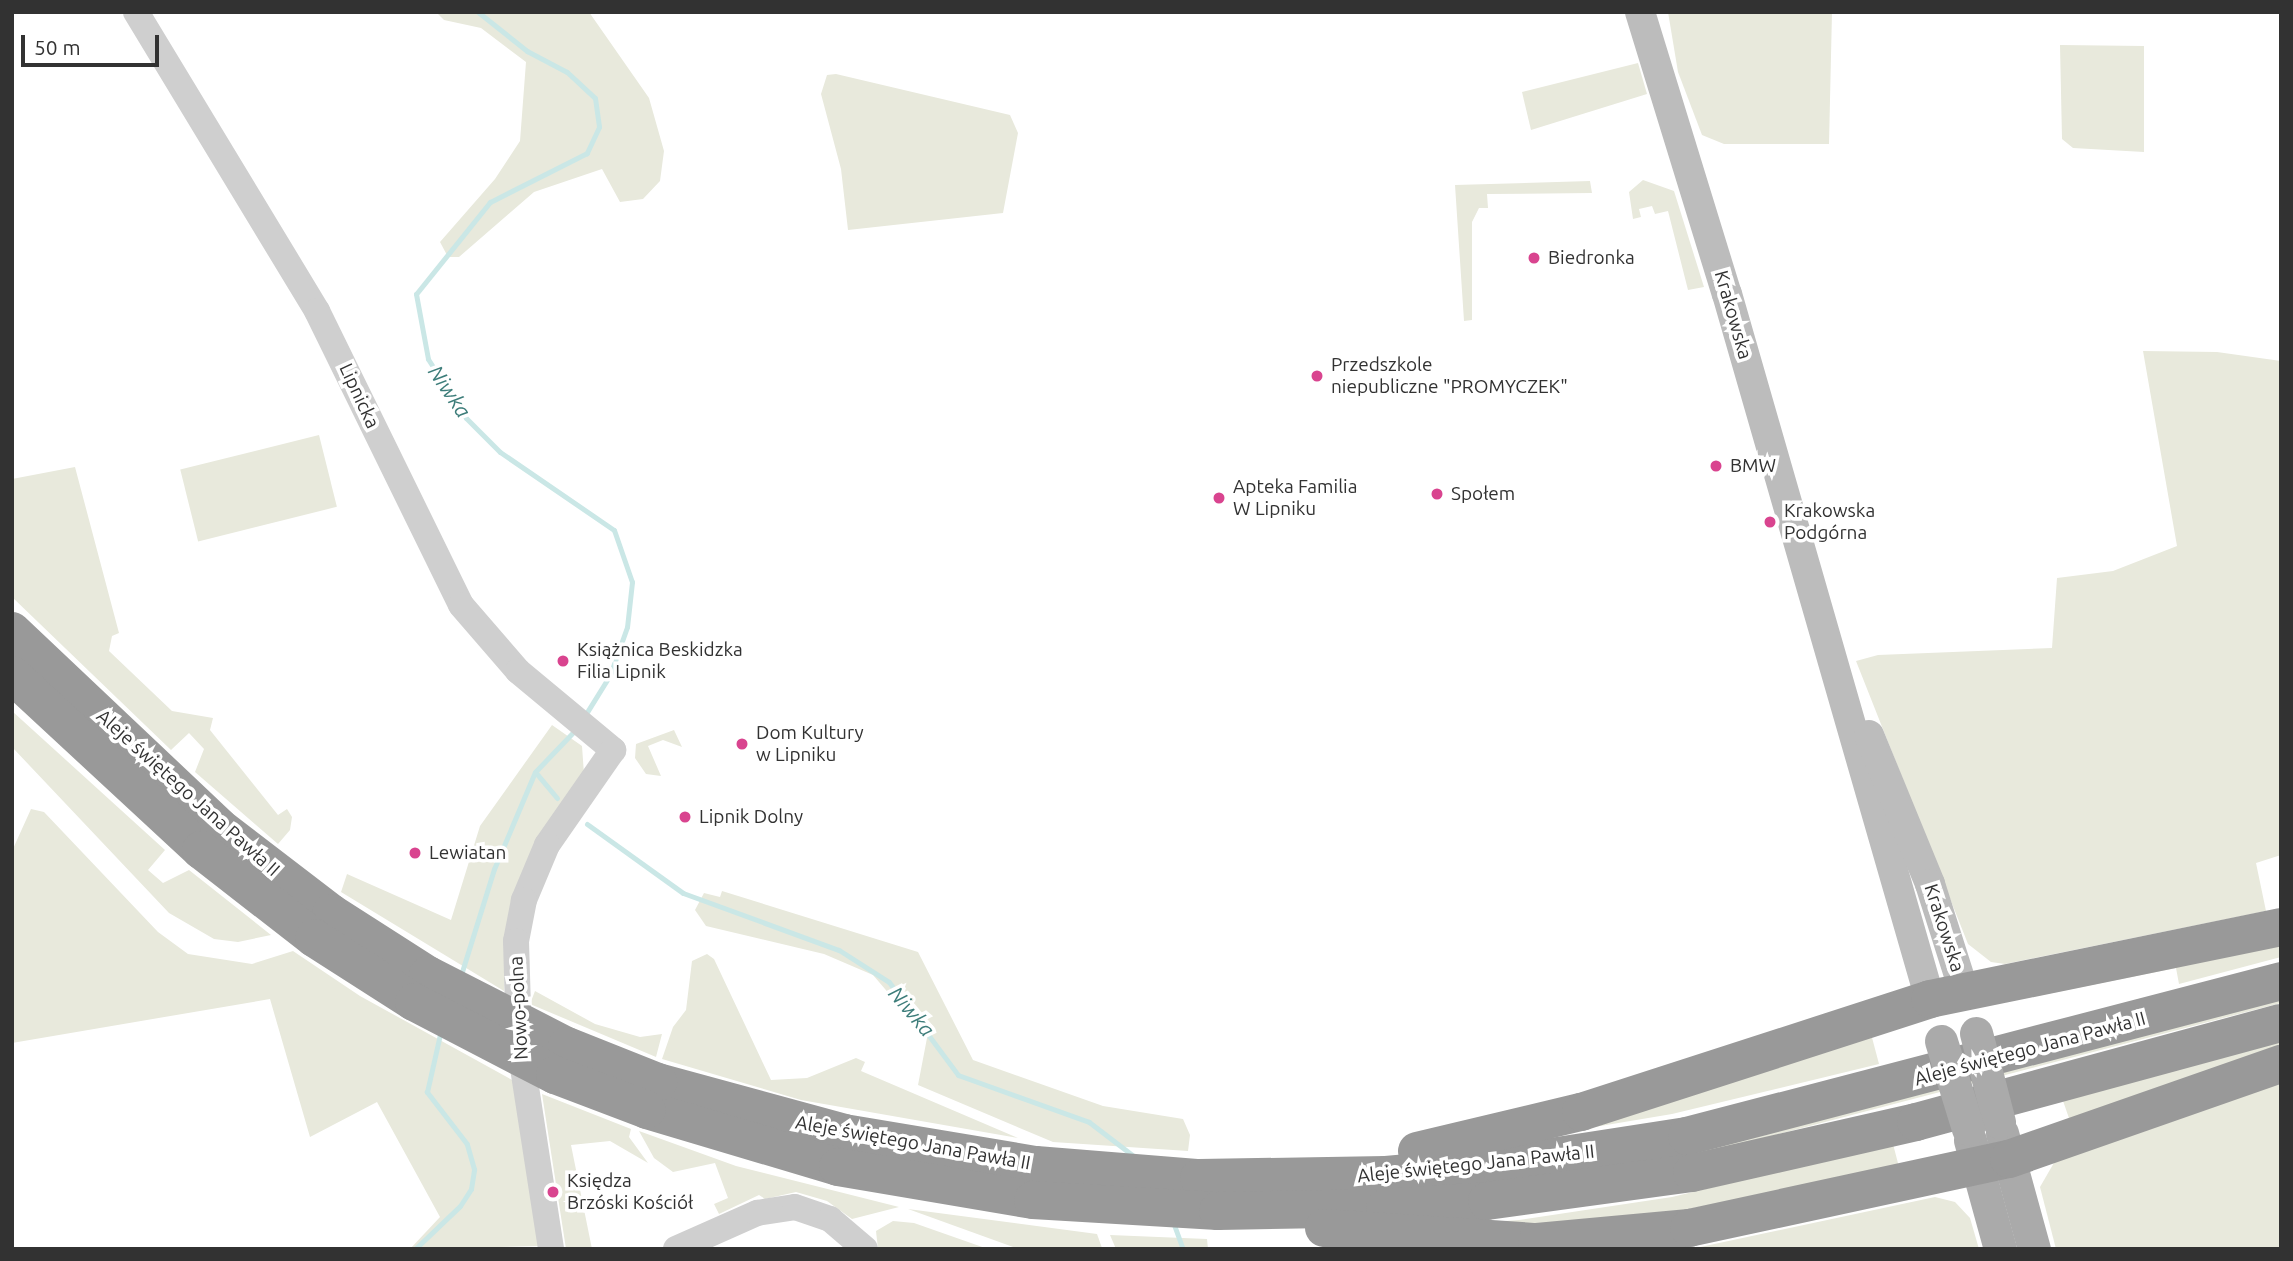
<!DOCTYPE html>
<meta charset="utf-8">
<style>
body{margin:0}
#map{position:relative;width:2293px;height:1261px;overflow:hidden;background:#fff;font-family:Ubuntu,sans-serif}
div>[style]{position:absolute}
.green>*{inset:0;background:#e8e9dc;transform-origin:0 0}
.stream>*{height:5px;margin:-2.5px;padding:0 2.5px;transform-origin:2.5px;border-radius:2.5px;background:#cae7e6}
.tertiary>*{height:26px;margin:-13px;padding:0 13px;transform-origin:13px;border-radius:13px;background:#cfcfcf}
.secondary>*{height:30px;margin:-15px;padding:0 15px;transform-origin:15px;border-radius:15px;background:#bcbcbc}
.primary>*{height:33px;margin:-16.5px;padding:0 16.5px;transform-origin:16.5px;border-radius:16.5px;background:#aaa}
.motorway>*{height:38px;margin:-19px;padding:0 19px;transform-origin:19px;border-radius:19px;background:#999}
.primary-bridge>*{height:33px;margin:-16.5px;padding:0 16.5px;transform-origin:16.5px;border-radius:16.5px;background:#aaa}
.motorway-bridge>*{height:38px;margin:-19px;padding:0 19px;transform-origin:19px;border-radius:19px;background:#999}
.dots>*{width:19px;height:19px;translate:-50% -50%;box-sizing:border-box;border:4px solid #fff;border-radius:50%}
span{translate:-50% -50%;white-space:nowrap;text-align:center;line-height:1.15;-webkit-text-stroke:7px #fff;paint-order:stroke}
.poi-label{font-size:19px;color:#323232}
.left{translate:0 -50%;text-align:left}
.street-label{font-size:19px;color:#323232}
.water-label{font-size:21px;color:#3d7d7a;font-style:italic}
.frame{position:absolute;inset:0;border:14px solid #323232;pointer-events:none}
.scale{position:absolute;left:21px;top:35px;width:138px;height:32px;box-sizing:border-box;border:4px solid #323232;border-top:0;padding-left:9px;font-size:21px;line-height:24px;white-space:nowrap;color:#323232;-webkit-text-stroke:5px #fff;paint-order:stroke}
</style>
<div id="map">
<div class="green">
<div style="clip-path:polygon(436px 12px,589px 12px,649px 98px,664px 151px,660px 181px,643px 199px,620px 202px,602px 169px,534px 192px,459px 257px,448px 257px,440px 242px,495px 179px,520px 141px,526px 62px,481px 28px,444px 20px)"></div>
<div style="clip-path:polygon(1668px 12px,1832px 12px,1829px 144px,1724px 144px,1702px 135px,1678px 72px)"></div>
<div style="clip-path:polygon(2060px 45px,2144px 46px,2144px 152px,2073px 148px,2062px 139px)"></div>
<div style="clip-path:polygon(1638px 63px,1647px 94px,1531px 130px,1522px 92px)"></div>
<div style="clip-path:polygon(836px 74px,1010px 115px,1018px 133px,1003px 213px,848px 230px,841px 169px,821px 94px,827px 75px)"></div>
<div style="clip-path:polygon(1643px 180px,1674px 191px,1704px 287px,1688px 290px,1668px 211px,1655px 214px,1652px 206px,1639px 209px,1641px 217px,1633px 219px,1629px 192px)"></div>
<div style="clip-path:polygon(1590px 181px,1592px 193px,1487px 194px,1488px 208px,1479px 208px,1472px 222px,1472px 320px,1464px 321px,1455px 185px)"></div>
<div style="clip-path:polygon(2143px 351px,2217px 352px,2281px 361px,2281px 855px,2256px 863px,2266px 911px,2005px 964px,1991px 962px,1968px 944px,1856px 661px,1878px 655px,2052px 648px,2057px 578px,2113px 571px,2177px 546px)"></div>
<div style="left:319px;top:435px;width:74px;height:143px;rotate:76deg"></div>
<div style="clip-path:polygon(75px 467px,119px 633px,112px 636px,109px 651px,172px 711px,213px 718px,210px 730px,278px 815px,287px 809px,292px 817px,290px 830px,278px 844px,195px 772px,204px 749px,189px 733px,171px 750px,12px 597px,12px 479px)"></div>
<div style="clip-path:polygon(12px 711px,165px 850px,148px 870px,163px 883px,189px 870px,271px 935px,238px 942px,214px 939px,169px 913px,12px 747px)"></div>
<div style="clip-path:polygon(552px 725px,582px 746px,584px 774px,507px 929px,504px 991px,341px 892px,347px 874px,451px 920px,480px 826px)"></div>
<div style="clip-path:polygon(674px 730px,682px 747px,663px 740px,648px 746px,661px 776px,646px 774px,635px 758px,636px 744px)"></div>
<div style="clip-path:polygon(31px 809px,44px 812px,158px 932px,188px 954px,252px 964px,293px 951px,360px 996px,514px 1081px,539px 1246px,410px 1249px,440px 1217px,377px 1102px,310px 1137px,270px 999px,12px 1043px,12px 851px)"></div>
<div style="clip-path:polygon(722px 891px,918px 952px,973px 1060px,1103px 1106px,1183px 1119px,1190px 1135px,1188px 1151px,1053px 1142px,918px 1085px,927px 1038px,873px 975px,824px 954px,706px 926px,695px 910px,704px 893px,720px 897px)"></div>
<div style="clip-path:polygon(2281px 938px,2281px 957px,2179px 984px,2176px 968px,2017px 1000px)"></div>
<div style="clip-path:polygon(707px 954px,714px 959px,771px 1080px,807px 1078px,856px 1058px,865px 1062px,861px 1071px,1018px 1138px,801px 1100px,662px 1059px,673px 1027px,686px 1010px,692px 961px)"></div>
<div style="clip-path:polygon(535px 991px,595px 1024px,640px 1037px,662px 1034px,656px 1057px,530px 1004px)"></div>
<div style="clip-path:polygon(2281px 994px,2281px 1003px,1691px 1157px,1349px 1190px)"></div>
<div style="clip-path:polygon(1870px 1030px,1879px 1064px,1672px 1114px,1529px 1138px)"></div>
<div style="clip-path:polygon(2281px 1036px,2281px 1054px,2070px 1121px,2062px 1098px)"></div>
<div style="clip-path:polygon(2281px 1081px,2281px 1249px,2056px 1249px,2040px 1187px,2055px 1161px)"></div>
<div style="clip-path:polygon(542px 1094px,631px 1129px,629px 1137px,648px 1163px,610px 1141px,571px 1145px,592px 1249px,566px 1249px)"></div>
<div style="clip-path:polygon(639px 1131px,736px 1166px,899px 1207px,852px 1219px,827px 1201px,796px 1192px,765px 1199px,759px 1195px,719px 1214px,714px 1204px,728px 1198px,715px 1163px,673px 1172px,654px 1158px)"></div>
<div style="clip-path:polygon(1893px 1144px,1899px 1167px,1608px 1225px,1432px 1226px,1519px 1220px,1672px 1197px)"></div>
<div style="clip-path:polygon(1935px 1197px,1955px 1202px,1970px 1218px,1979px 1249px,1691px 1249px)"></div>
<div style="clip-path:polygon(908px 1209px,1097px 1234px,1102px 1248px,1019px 1249px)"></div>
<div style="clip-path:polygon(893px 1221px,914px 1223px,988px 1249px,878px 1249px,876px 1231px)"></div>
<div style="clip-path:polygon(1110px 1235px,1207px 1239px,1208px 1249px,1116px 1249px)"></div>
</div>
<div class="stream">
<div style="left:478px;top:12px;width:63px;rotate:38.5deg"></div>
<div style="left:527px;top:51px;width:45px;rotate:27.7deg"></div>
<div style="left:567px;top:72px;width:38px;rotate:43deg"></div>
<div style="left:595px;top:98px;width:29px;rotate:82deg"></div>
<div style="left:599px;top:127px;width:29px;rotate:115deg"></div>
<div style="left:587px;top:153px;width:109px;rotate:153.2deg"></div>
<div style="left:490px;top:202px;width:118px;rotate:128.8deg"></div>
<div style="left:416px;top:294px;width:66px;rotate:79.5deg"></div>
<div style="left:428px;top:359px;width:70px;rotate:57.2deg"></div>
<div style="left:466px;top:418px;width:48px;rotate:45deg"></div>
<div style="left:500px;top:452px;width:138px;rotate:34.4deg"></div>
<div style="left:614px;top:530px;width:55px;rotate:70.9deg"></div>
<div style="left:632px;top:582px;width:45px;rotate:96.3deg"></div>
<div style="left:627px;top:627px;width:51px;rotate:109.5deg"></div>
<div style="left:610px;top:675px;width:49px;rotate:121.8deg"></div>
<div style="left:557px;top:798px;width:34px;rotate:-130deg"></div>
<div style="left:535px;top:772px;width:61px;rotate:-46.3deg"></div>
<div style="left:587px;top:824px;width:118px;rotate:35.7deg"></div>
<div style="left:683px;top:893px;width:166px;rotate:20.1deg"></div>
<div style="left:839px;top:950px;width:59px;rotate:32.6deg"></div>
<div style="left:889px;top:982px;width:116px;rotate:53.4deg"></div>
<div style="left:958px;top:1075px;width:139px;rotate:19.7deg"></div>
<div style="left:1089px;top:1122px;width:58px;rotate:37.3deg"></div>
<div style="left:460px;top:978px;width:114px;rotate:-72.7deg"></div>
<div style="left:494px;top:869px;width:105px;rotate:-67.1deg"></div>
<div style="left:1173px;top:1222px;width:29px;rotate:70deg"></div>
<div style="left:415px;top:1249px;width:62px;rotate:-43.7deg"></div>
<div style="left:460px;top:1206px;width:20px;rotate:-57deg"></div>
<div style="left:471px;top:1189px;width:20px;rotate:-81deg"></div>
<div style="left:474px;top:1169px;width:26px;rotate:-106deg"></div>
<div style="left:467px;top:1144px;width:66px;rotate:-127.6deg"></div>
<div style="left:427px;top:1092px;width:64px;rotate:-77.3deg"></div>
</div>
<div class="tertiary">
<div style="left:136px;top:12px;width:350px;rotate:58.8deg"></div>
<div style="left:317px;top:311px;width:327px;rotate:63.9deg"></div>
<div style="left:461px;top:605px;width:87px;rotate:49.2deg"></div>
<div style="left:518px;top:671px;width:124px;rotate:39.7deg"></div>
<div style="left:613px;top:750px;width:116px;rotate:124.8deg"></div>
<div style="left:547px;top:845px;width:60px;rotate:112.7deg"></div>
<div style="left:524px;top:900px;width:42px;rotate:101deg"></div>
<div style="left:516px;top:941px;width:101px;rotate:88.3deg"></div>
<div style="left:519px;top:1042px;width:209px;rotate:81.2deg"></div>
<div style="left:676px;top:1249px;width:89px;rotate:-24deg"></div>
<div style="left:757px;top:1213px;width:38px;rotate:-9deg"></div>
<div style="left:795px;top:1207px;width:37px;rotate:19deg"></div>
<div style="left:830px;top:1219px;width:46px;rotate:40.6deg"></div>
</div>
<div class="secondary">
<div style="left:1640px;top:12px;width:295px;rotate:72.9deg"></div>
<div style="left:1727px;top:294px;width:734px;rotate:73.94deg"></div>
<div style="left:1869px;top:735px;width:161px;rotate:67.7deg"></div>
<div style="left:1930px;top:884px;width:112px;rotate:72.4deg"></div>
</div>
<div class="primary">
<div style="left:2002px;top:1133px;width:120px;rotate:74.6deg"></div>
<div style="left:1970px;top:1140px;width:113px;rotate:74.6deg"></div>
</div>
<div class="motorway">
<div style="left:12px;top:631px;width:285px;rotate:43.4deg"></div>
<div style="left:12px;top:675px;width:258px;rotate:42.8deg"></div>
<div style="left:658px;top:1082px;width:193px;rotate:15.3deg"></div>
<div style="left:844px;top:1133px;width:195px;rotate:9.5deg"></div>
<div style="left:1036px;top:1165px;width:164px;rotate:4.6deg"></div>
<div style="left:1199px;top:1178px;width:187px;rotate:-0.9deg"></div>
<div style="left:1386px;top:1175px;width:113px;rotate:-5.1deg"></div>
<div style="left:1499px;top:1165px;width:190px;rotate:-8.8deg"></div>
<div style="left:1687px;top:1136px;width:614px;rotate:-14.62deg"></div>
<div style="left:647px;top:1110px;width:199px;rotate:16.6deg"></div>
<div style="left:838px;top:1167px;width:198px;rotate:9.6deg"></div>
<div style="left:1033px;top:1200px;width:185px;rotate:3.4deg"></div>
<div style="left:1218px;top:1211px;width:167px;rotate:-1deg"></div>
<div style="left:1385px;top:1208px;width:102px;rotate:-3.9deg"></div>
<div style="left:1487px;top:1201px;width:207px;rotate:-7.8deg"></div>
<div style="left:1692px;top:1173px;width:230px;rotate:-12.8deg"></div>
<div style="left:1916px;top:1122px;width:378px;rotate:-15.2deg"></div>
<div style="left:1417px;top:1151px;width:169px;rotate:-13.4deg"></div>
<div style="left:1581px;top:1112px;width:367px;rotate:-17.9deg"></div>
<div style="left:1930px;top:999px;width:358px;rotate:-11.6deg"></div>
<div style="left:1324px;top:1228px;width:213px;rotate:3.8deg"></div>
<div style="left:1537px;top:1242px;width:153px;rotate:-5.3deg"></div>
<div style="left:1689px;top:1228px;width:327px;rotate:-12.2deg"></div>
<div style="left:2009px;top:1159px;width:288px;rotate:-19.3deg"></div>
</div>
<div class="primary-bridge">
<div style="left:1976px;top:1033px;width:92px;rotate:75.5deg"></div>
<div style="left:1941px;top:1041px;width:92px;rotate:72.9deg"></div>
</div>
<div class="motorway-bridge">
<div style="left:219px;top:827px;width:141px;rotate:37.5deg"></div>
<div style="left:331px;top:913px;width:115px;rotate:32.6deg"></div>
<div style="left:428px;top:975px;width:156px;rotate:27.1deg"></div>
<div style="left:567px;top:1046px;width:98px;rotate:21.6deg"></div>
<div style="left:201px;top:850px;width:143px;rotate:37.9deg"></div>
<div style="left:314px;top:938px;width:119px;rotate:32.6deg"></div>
<div style="left:414px;top:1002px;width:159px;rotate:27.4deg"></div>
<div style="left:555px;top:1075px;width:98px;rotate:20.8deg"></div>
</div>
<div class="dots">
<div style="left:1534px;top:258px;background:#d9448f"></div>
<div style="left:1317px;top:376px;background:#d9448f"></div>
<div style="left:1716px;top:466px;background:#d9448f"></div>
<div style="left:1437px;top:494px;background:#d9448f"></div>
<div style="left:1219px;top:498px;background:#d9448f"></div>
<div style="left:1770px;top:522px;background:#d9448f"></div>
<div style="left:563px;top:661px;background:#d9448f"></div>
<div style="left:742px;top:744px;background:#d9448f"></div>
<div style="left:685px;top:817px;background:#d9448f"></div>
<div style="left:415px;top:853px;background:#d9448f"></div>
<div style="left:553px;top:1192px;background:#d9448f"></div>
</div>
<div class="poi-label">
<span class="left" style="left:1548px;top:258px">Biedronka</span>
<span class="left" style="left:1331px;top:376px">Przedszkole<br>niepubliczne "PROMYCZEK"</span>
<span class="left" style="left:1730px;top:466px">BMW</span>
<span class="left" style="left:1233px;top:498px">Apteka Familia<br>W Lipniku</span>
<span class="left" style="left:1451px;top:494px">Społem</span>
<span class="left" style="left:1784px;top:522px">Krakowska<br>Podgórna</span>
<span class="left" style="left:577px;top:661px">Książnica Beskidzka<br>Filia Lipnik</span>
<span class="left" style="left:756px;top:744px">Dom Kultury<br>w Lipniku</span>
<span class="left" style="left:699px;top:817px">Lipnik Dolny</span>
<span class="left" style="left:429px;top:853px">Lewiatan</span>
<span class="left" style="left:567px;top:1192px">Księdza<br>Brzóski Kościół</span>
</div>
<div class="street-label">
<span style="left:1733px;top:315px;rotate:74deg">Krakowska</span>
<span style="left:359px;top:396px;rotate:65deg">Lipnicka</span>
<span style="left:188px;top:793px;rotate:42deg">Aleje świętego Jana Pawła II</span>
<span style="left:1944px;top:928px;rotate:72deg">Krakowska</span>
<span style="left:519px;top:1008px;rotate:-93deg">Nowo-polna</span>
<span style="left:2030px;top:1049px;rotate:-15deg">Aleje świętego Jana Pawła II</span>
<span style="left:913px;top:1143px;rotate:10deg">Aleje świętego Jana Pawła II</span>
<span style="left:1476px;top:1164px;rotate:-6deg">Aleje świętego Jana Pawła II</span>
</div>
<div class="water-label">
<span style="left:450px;top:391px;rotate:56deg">Niwka</span>
<span style="left:912px;top:1011px;rotate:50deg">Niwka</span>
</div>
<div class="frame"></div>
<div class="scale">50 m</div>
</div>
